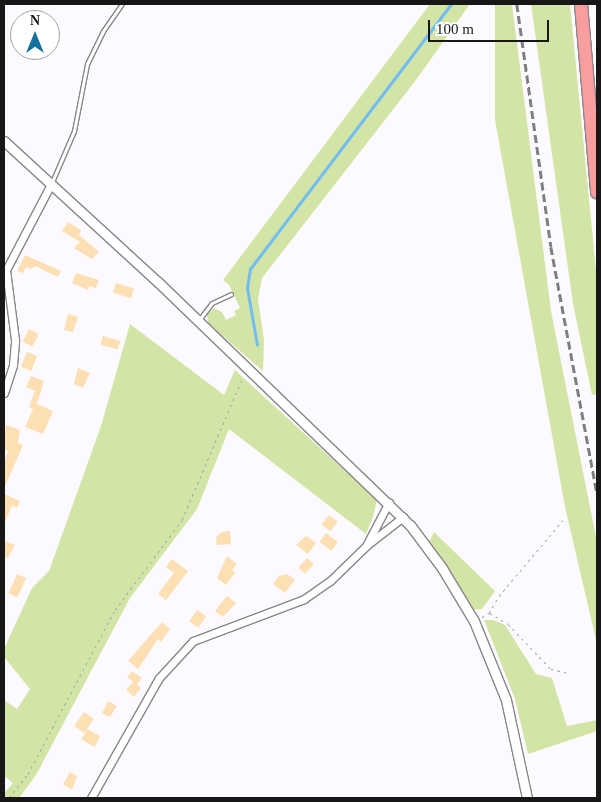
<!DOCTYPE html>
<style>
body{margin:0}
#map{position:relative;width:601px;height:802px;overflow:hidden;background:#fcfafe;font-family:"Times New Roman",serif}
div>[style]{position:absolute}
.green>*{inset:0;background:#d3e5a6}
.stream>*{height:2.5px;margin:-1.25px;padding:0 1.25px;transform-origin:1.25px;border-radius:1.25px;background:#72bcf4}
.building>*{inset:0;background:#fcdfb3;transform-origin:0 0}
.path>*{height:1px;margin-top:-0.5px;transform-origin:0;background:repeating-linear-gradient(90deg,#a2a1a3 0 2.5px,transparent 0 6.5px)}
.roads{filter:drop-shadow(1px 0 #89868a) drop-shadow(-1px 0 #89868a) drop-shadow(0 1px #89868a) drop-shadow(0 -1px #89868a)}
.service>*{height:3px;margin:-1.5px;padding:0 1.5px;transform-origin:1.5px;border-radius:1.5px;background:#fff}
.minor>*{height:7px;margin:-3.5px;padding:0 3.5px;transform-origin:3.5px;border-radius:3.5px;background:#fff}
.tertiary>*{height:9px;margin:-4.5px;padding:0 4.5px;transform-origin:4.5px;border-radius:4.5px;background:#fff}
.motorway>*{height:12px;margin:-6px;padding:0 6px;transform-origin:6px;border-radius:6px;background:#f99e9f}
.rail>*{height:2.5px;margin-top:-1.25px;transform-origin:0;background:repeating-linear-gradient(90deg,#7f7e80 0 8px,transparent 0 12px)}
span{translate:-50% -50%;white-space:nowrap;text-align:center;line-height:1.15;-webkit-text-stroke:4px #fff;paint-order:stroke}
.frame{position:absolute;inset:0;border:5px solid #181718;pointer-events:none}
.north{position:absolute;left:10px;top:10px;width:50px;height:50px;box-sizing:border-box;background:#fff;border:1px solid #a3a2a3;border-radius:50%;rotate:0deg;font-size:14px;font-weight:700;line-height:20px;text-align:center;color:#181718}
.north::after{content:'';display:block;margin:auto;width:18px;height:22px;background:#14709f;clip-path:polygon(50% 0,100% 100%,50% 72%,0 100%)}
.scale{position:absolute;left:428px;top:20px;width:121px;height:22px;box-sizing:border-box;border:2px solid #181718;border-top:0;padding-left:6px;font-size:15px;line-height:18px;white-space:nowrap;color:#181718;-webkit-text-stroke:4px #fff;paint-order:stroke}
</style>
<div id="map">
<div class="green">
<div style="clip-path:polygon(430px 4px,470px 4px,416px 80px,262px 278px,258px 299px,264px 340px,263px 371px,208px 323px,207px 314px,214px 308px,222px 312px,226px 320px,236px 315px,234px 311px,240px 308px,229px 285px,223px 280px)"></div>
<div style="clip-path:polygon(495px 4px,512px 4px,551px 311px,597px 542px,597px 644px,565px 507px,495px 120px)"></div>
<div style="clip-path:polygon(531px 4px,570px 4px,597px 281px,597px 394px,592px 395px,573px 304px)"></div>
<div style="clip-path:polygon(130px 324px,224px 395px,235px 370px,377px 500px,373px 517px,366px 534px,229px 429px,197px 509px,130px 598px,36px 775px,19px 798px,4px 798px,4px 793px,13px 783px,4px 776px,4px 700px,17px 709px,30px 689px,4px 657px,4px 649px,32px 588px,49px 571px,101px 426px)"></div>
<div style="clip-path:polygon(434px 532px,495px 591px,482px 609px,473px 610px,429px 542px)"></div>
<div style="clip-path:polygon(484px 620px,493px 620px,505px 625px,536px 674px,552px 678px,567px 726px,597px 720px,597px 731px,528px 754px,515px 699px)"></div>
</div>
<div class="stream">
<div style="left:257px;top:345px;width:58px;rotate:-100deg"></div>
<div style="left:247px;top:288px;width:19px;rotate:-81deg"></div>
<div style="left:250px;top:269px;width:333px;rotate:-52.8deg"></div>
</div>
<div class="building">
<div style="clip-path:polygon(68px 222px,81px 230px,79px 235px,99px 252px,92px 259px,74px 248px,80px 242px,62px 231px)"></div>
<div style="clip-path:polygon(25px 255px,61px 271px,58px 277px,35px 266px,31px 269px,26px 267px,23px 273px,17px 271px)"></div>
<div style="clip-path:polygon(76px 273px,99px 280px,96px 288px,89px 286px,88px 290px,72px 283px)"></div>
<div style="left:116px;top:283px;width:19px;height:10px;rotate:18deg"></div>
<div style="clip-path:polygon(68px 314px,78px 317px,73px 332px,64px 330px)"></div>
<div style="left:29px;top:329px;width:11px;height:14px;rotate:27deg"></div>
<div style="left:103px;top:336px;width:18px;height:9px;rotate:16deg"></div>
<div style="left:27px;top:352px;width:11px;height:16px;rotate:22deg"></div>
<div style="clip-path:polygon(78px 368px,90px 373px,83px 388px,74px 384px)"></div>
<div style="clip-path:polygon(31px 376px,44px 381px,37px 404px,53px 411px,43px 434px,25px 427px,33px 409px,29px 407px,35px 391px,26px 387px)"></div>
<div style="clip-path:polygon(6px 425px,20px 430px,18px 443px,23px 445px,4px 489px,4px 462px,8px 451px,4px 449px)"></div>
<div style="clip-path:polygon(4px 494px,20px 501px,17px 508px,12px 505px,4px 525px)"></div>
<div style="left:329px;top:515px;width:11px;height:12px;rotate:38deg"></div>
<div style="clip-path:polygon(230px 531px,231px 544px,217px 545px,216px 537px,222px 532px)"></div>
<div style="left:326px;top:533px;width:15px;height:11px;rotate:37deg"></div>
<div style="clip-path:polygon(306px 536px,316px 543px,308px 554px,296px 545px)"></div>
<div style="clip-path:polygon(4px 541px,15px 545px,8px 558px,4px 557px)"></div>
<div style="clip-path:polygon(227px 556px,237px 564px,232px 570px,235px 573px,226px 585px,217px 578px)"></div>
<div style="left:307px;top:558px;width:9px;height:13px;rotate:41deg"></div>
<div style="clip-path:polygon(172px 559px,188px 571px,166px 600px,158px 594px,174px 573px,166px 567px)"></div>
<div style="left:17px;top:574px;width:10px;height:21px;rotate:24deg"></div>
<div style="clip-path:polygon(287px 574px,295px 580px,285px 593px,273px 584px,279px 576px)"></div>
<div style="clip-path:polygon(227px 596px,236px 603px,223px 617px,215px 611px)"></div>
<div style="left:197px;top:610px;width:11px;height:14px;rotate:34deg"></div>
<div style="clip-path:polygon(162px 622px,170px 629px,161px 642px,158px 639px,138px 669px,128px 661px)"></div>
<div style="clip-path:polygon(132px 671px,142px 678px,137px 684px,141px 688px,134px 697px,126px 690px,133px 682px,127px 677px)"></div>
<div style="clip-path:polygon(108px 701px,117px 706px,110px 717px,102px 713px)"></div>
<div style="left:84px;top:712px;width:12px;height:17px;rotate:35deg"></div>
<div style="left:87px;top:729px;width:15px;height:12px;rotate:28deg"></div>
<div style="clip-path:polygon(70px 772px,77px 776px,72px 790px,63px 784px)"></div>
</div>
<div class="path">
<div style="left:490px;top:613px;width:21px;rotate:31deg"></div>
<div style="left:508px;top:624px;width:62px;rotate:46.3deg"></div>
<div style="left:551px;top:669px;width:18px;rotate:13deg"></div>
<div style="left:482px;top:617px;width:8px;rotate:-30deg"></div>
<div style="left:489px;top:613px;width:20px;rotate:-60deg"></div>
<div style="left:499px;top:596px;width:99px;rotate:-49.9deg"></div>
<div style="left:9px;top:798px;width:31px;rotate:-52deg"></div>
<div style="left:28px;top:774px;width:186px;rotate:-62.1deg"></div>
<div style="left:115px;top:610px;width:112px;rotate:-53.3deg"></div>
<div style="left:182px;top:520px;width:155px;rotate:-66.9deg"></div>
</div>
<div class="roads">
<div class="service">
<div style="left:52px;top:182px;width:56px;rotate:-66.7deg"></div>
<div style="left:74px;top:131px;width:68px;rotate:-79deg"></div>
<div style="left:87px;top:64px;width:37px;rotate:-64deg"></div>
<div style="left:103px;top:31px;width:33px;rotate:-55deg"></div>
<div style="left:199px;top:320px;width:21px;rotate:-53deg"></div>
<div style="left:212px;top:303px;width:21px;rotate:-25deg"></div>
</div>
<div class="minor">
<div style="left:4px;top:393px;width:29px;rotate:-72deg"></div>
<div style="left:13px;top:365px;width:25px;rotate:-85deg"></div>
<div style="left:15px;top:340px;width:71px;rotate:-97.3deg"></div>
<div style="left:6px;top:270px;width:97px;rotate:-62.4deg"></div>
<div style="left:367px;top:544px;width:47px;rotate:-62.4deg"></div>
<div style="left:91px;top:798px;width:138px;rotate:-60.5deg"></div>
<div style="left:159px;top:678px;width:50px;rotate:-47.4deg"></div>
<div style="left:193px;top:641px;width:119px;rotate:-20.7deg"></div>
<div style="left:304px;top:599px;width:32px;rotate:-35deg"></div>
<div style="left:330px;top:581px;width:52px;rotate:-44.2deg"></div>
<div style="left:367px;top:545px;width:46px;rotate:-37.9deg"></div>
</div>
<div class="tertiary">
<div style="left:4px;top:141px;width:209px;rotate:42.5deg"></div>
<div style="left:158px;top:282px;width:350px;rotate:44deg"></div>
<div style="left:410px;top:525px;width:54px;rotate:53.3deg"></div>
<div style="left:442px;top:568px;width:62px;rotate:58.9deg"></div>
<div style="left:474px;top:621px;width:85px;rotate:67.9deg"></div>
<div style="left:506px;top:700px;width:100px;rotate:77.9deg"></div>
</div>
<div class="motorway">
<div style="left:581px;top:4px;width:189px;rotate:85.1deg"></div>
</div>
</div>
<div class="rail">
<div style="left:517px;top:4px;width:245px;rotate:82deg"></div>
<div style="left:551px;top:247px;width:249px;rotate:79.4deg"></div>
</div>
<div class="frame"></div>
<div class="north">N</div>
<div class="scale">100 m</div>
</div>
